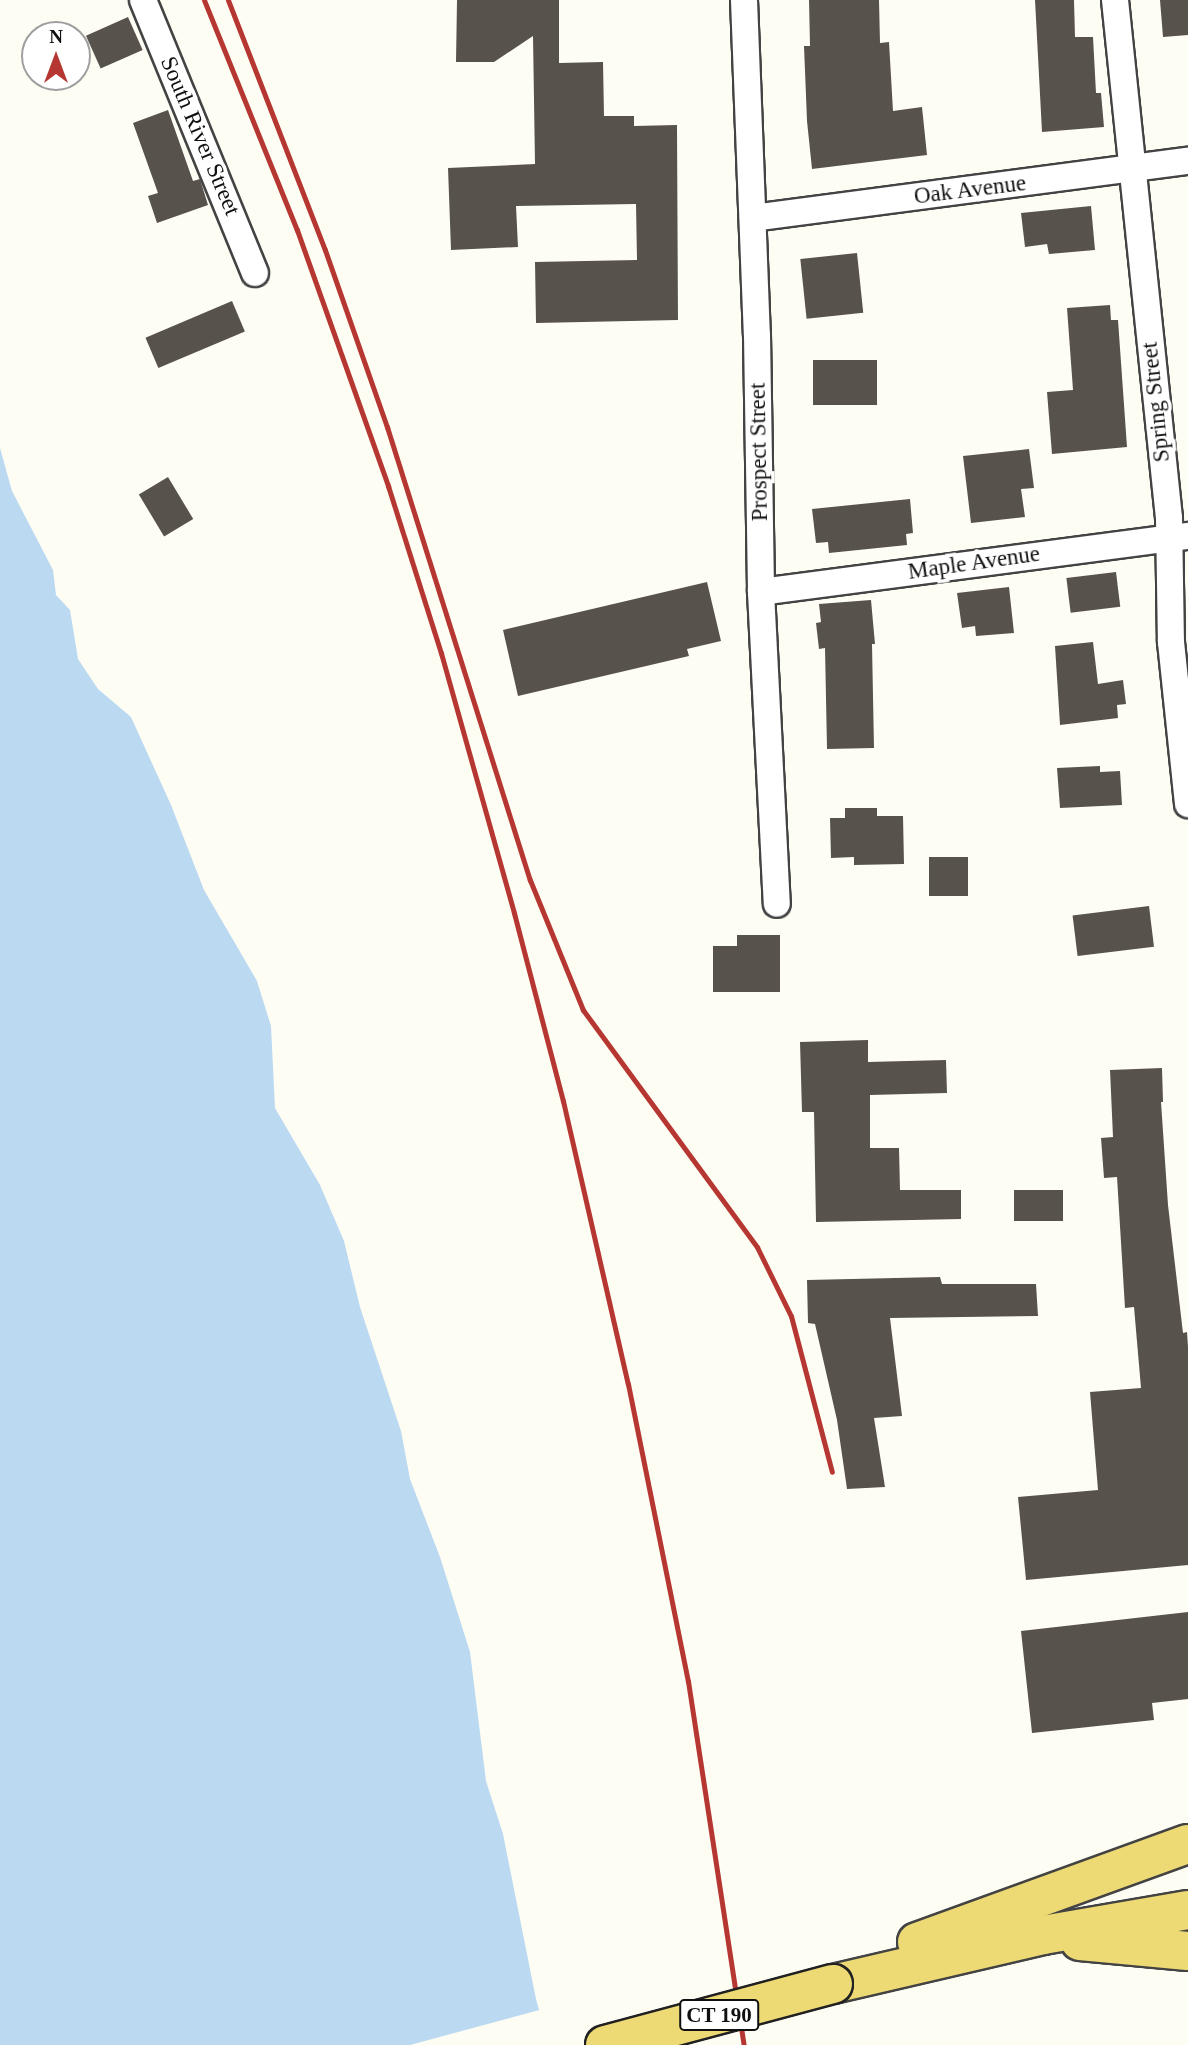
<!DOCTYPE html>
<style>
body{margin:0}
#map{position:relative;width:1188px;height:2045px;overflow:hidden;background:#fefdf4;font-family:Georgia,serif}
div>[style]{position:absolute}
.water>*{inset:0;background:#bcd9f2}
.pier>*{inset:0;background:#fefdf4}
.building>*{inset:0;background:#58524d;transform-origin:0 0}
.roads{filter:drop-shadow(2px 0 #434343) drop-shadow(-2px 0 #434343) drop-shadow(0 2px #434343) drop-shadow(0 -2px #434343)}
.street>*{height:26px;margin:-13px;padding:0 13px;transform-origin:13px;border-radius:13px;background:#fff}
.primary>*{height:38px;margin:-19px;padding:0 19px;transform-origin:19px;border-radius:19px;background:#edda75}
.rail>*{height:5px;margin:-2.5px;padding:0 2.5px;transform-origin:2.5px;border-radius:2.5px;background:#b63732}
.bridges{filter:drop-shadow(2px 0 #212121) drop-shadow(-2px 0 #212121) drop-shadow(0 2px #212121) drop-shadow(0 -2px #212121)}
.primary-bridge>*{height:38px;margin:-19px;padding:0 19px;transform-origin:19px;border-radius:19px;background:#edda75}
span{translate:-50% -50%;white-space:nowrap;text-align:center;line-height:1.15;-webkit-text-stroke:7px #fff;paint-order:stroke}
.shield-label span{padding:2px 5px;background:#fff;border:2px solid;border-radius:5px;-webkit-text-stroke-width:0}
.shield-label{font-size:21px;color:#101010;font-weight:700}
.street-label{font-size:23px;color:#101010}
.north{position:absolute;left:21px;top:21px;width:70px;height:70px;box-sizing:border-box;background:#fff;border:2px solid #9f9f9f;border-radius:50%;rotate:0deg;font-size:19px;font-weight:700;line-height:28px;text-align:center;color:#101010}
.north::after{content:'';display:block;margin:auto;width:24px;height:32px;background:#b63732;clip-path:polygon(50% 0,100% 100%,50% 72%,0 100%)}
</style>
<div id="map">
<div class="water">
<div style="clip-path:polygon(0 448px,12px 491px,53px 570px,56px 595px,70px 610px,78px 659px,98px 689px,131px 717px,171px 805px,204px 890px,257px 981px,271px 1026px,275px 1108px,320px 1185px,344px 1241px,360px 1307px,401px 1431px,410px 1479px,440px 1557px,470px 1652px,486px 1781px,503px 1834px,536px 1999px,549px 2045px,0 2045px)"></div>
</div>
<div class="pier">
<div style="clip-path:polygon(543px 2009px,552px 2045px,410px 2045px)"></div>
</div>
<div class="building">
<div style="clip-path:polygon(457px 0,559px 0,559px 63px,603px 62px,604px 116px,634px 116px,634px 126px,677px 125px,678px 320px,536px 323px,535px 262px,637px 260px,636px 204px,516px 206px,518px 247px,451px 250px,448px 168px,535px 164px,533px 36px,494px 62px,456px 62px)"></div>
<div style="clip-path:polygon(809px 0,879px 0,880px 43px,889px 42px,893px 111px,922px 107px,927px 155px,812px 169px,807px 121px,804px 46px,810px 46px)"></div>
<div style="clip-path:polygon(1035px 0,1074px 0,1075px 37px,1093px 37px,1096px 93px,1101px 93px,1104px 127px,1042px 132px)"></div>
<div style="clip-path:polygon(1160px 0,1188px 0,1188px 35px,1163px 37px)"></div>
<div style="left:128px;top:17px;width:36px;height:46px;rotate:66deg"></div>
<div style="clip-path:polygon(168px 110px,193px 181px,200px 179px,208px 205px,157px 223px,148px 196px,158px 193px,133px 123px)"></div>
<div style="clip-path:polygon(1091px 206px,1095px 250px,1049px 254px,1047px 244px,1025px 247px,1021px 213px)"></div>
<div style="left:857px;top:253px;width:60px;height:57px;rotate:84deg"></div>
<div style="left:232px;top:301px;width:33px;height:94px;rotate:67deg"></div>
<div style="clip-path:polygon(1110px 305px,1111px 320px,1118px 320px,1127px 447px,1052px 454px,1047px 392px,1073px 390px,1067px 308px)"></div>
<div style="left:813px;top:360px;width:64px;height:45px"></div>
<div style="clip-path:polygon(1029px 449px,1034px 488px,1021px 489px,1025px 517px,971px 523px,963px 456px)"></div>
<div style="left:168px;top:477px;width:49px;height:34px;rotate:59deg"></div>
<div style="clip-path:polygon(910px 499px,913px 533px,906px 534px,907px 545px,829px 553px,828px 542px,816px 543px,812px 509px)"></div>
<div style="left:1116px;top:572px;width:35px;height:50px;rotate:83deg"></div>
<div style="clip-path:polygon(707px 582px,721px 641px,687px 649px,689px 656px,518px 696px,503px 630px)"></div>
<div style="clip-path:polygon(1009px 587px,1014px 633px,976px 636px,975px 626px,962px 628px,957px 593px)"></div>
<div style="clip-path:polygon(871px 600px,875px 644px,872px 644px,874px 748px,827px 749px,825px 648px,819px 649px,816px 623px,821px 622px,819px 604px)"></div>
<div style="clip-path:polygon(1093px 642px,1098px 684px,1123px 680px,1126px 704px,1117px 705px,1118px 718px,1060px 725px,1055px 646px)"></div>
<div style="clip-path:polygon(1100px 766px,1100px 772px,1120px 771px,1122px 805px,1060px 808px,1057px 768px)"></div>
<div style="clip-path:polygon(845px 808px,877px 808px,877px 816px,903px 816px,904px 864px,854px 865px,854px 857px,831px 858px,830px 818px,845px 818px)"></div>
<div style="left:929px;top:857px;width:39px;height:39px"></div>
<div style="left:1149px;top:906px;width:41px;height:77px;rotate:83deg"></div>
<div style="clip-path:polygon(737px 935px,780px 935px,780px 992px,713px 992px,713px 946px,737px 946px)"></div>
<div style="clip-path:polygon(868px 1040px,868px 1062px,946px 1060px,947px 1093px,870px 1095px,870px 1148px,899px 1148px,900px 1190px,961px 1190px,961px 1219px,816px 1222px,814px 1112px,802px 1112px,800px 1042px)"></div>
<div style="clip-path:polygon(1162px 1068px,1163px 1102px,1161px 1102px,1168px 1205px,1183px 1333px,1187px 1332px,1188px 1347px,1188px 1565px,1026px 1580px,1018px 1497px,1098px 1490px,1090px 1392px,1141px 1388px,1134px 1307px,1125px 1308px,1117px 1177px,1104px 1178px,1101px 1138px,1113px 1137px,1110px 1070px)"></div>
<div style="left:1014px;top:1190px;width:49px;height:31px"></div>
<div style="clip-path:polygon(940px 1277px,942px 1284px,1036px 1284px,1038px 1316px,890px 1318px,902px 1416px,874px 1418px,885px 1487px,847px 1489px,837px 1420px,815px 1324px,808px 1323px,807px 1280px)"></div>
<div style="clip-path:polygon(1188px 1612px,1188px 1699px,1152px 1703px,1154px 1720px,1032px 1733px,1021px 1631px)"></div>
</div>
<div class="roads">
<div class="street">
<div style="left:143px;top:0;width:295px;rotate:67.7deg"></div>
<div style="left:744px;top:0;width:335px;rotate:87.8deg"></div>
<div style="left:757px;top:335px;width:257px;rotate:89.1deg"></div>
<div style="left:761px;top:592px;width:312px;rotate:87.1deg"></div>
<div style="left:1115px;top:0;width:521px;rotate:84.05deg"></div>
<div style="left:1169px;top:518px;width:124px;rotate:89.1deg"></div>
<div style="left:1171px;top:642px;width:163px;rotate:84deg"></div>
<div style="left:753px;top:218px;width:439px;rotate:-7.5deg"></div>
<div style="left:761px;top:592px;width:431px;rotate:-7.5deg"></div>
</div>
<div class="primary">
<div style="left:1080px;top:1941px;width:108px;rotate:5.3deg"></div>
<div style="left:917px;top:1942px;width:288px;rotate:-19.9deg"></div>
<div style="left:833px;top:1984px;width:216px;rotate:-13.1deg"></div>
<div style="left:1043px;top:1935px;width:147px;rotate:-9.8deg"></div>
</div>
</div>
<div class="rail">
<div style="left:204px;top:0;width:248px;rotate:68deg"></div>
<div style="left:297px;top:230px;width:272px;rotate:70.4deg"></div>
<div style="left:388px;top:486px;width:175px;rotate:72.4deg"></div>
<div style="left:441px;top:653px;width:270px;rotate:74.3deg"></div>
<div style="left:514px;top:913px;width:194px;rotate:75.4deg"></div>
<div style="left:563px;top:1101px;width:290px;rotate:77.1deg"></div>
<div style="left:628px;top:1384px;width:303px;rotate:78.6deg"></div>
<div style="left:688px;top:1681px;width:368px;rotate:81.3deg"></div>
<div style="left:228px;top:0;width:268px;rotate:68.8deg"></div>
<div style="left:325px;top:250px;width:188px;rotate:70.7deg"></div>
<div style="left:387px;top:427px;width:475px;rotate:72.5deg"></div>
<div style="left:530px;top:880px;width:140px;rotate:67.8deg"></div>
<div style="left:583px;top:1010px;width:294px;rotate:53.7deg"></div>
<div style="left:757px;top:1247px;width:77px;rotate:63.8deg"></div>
<div style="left:791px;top:1316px;width:161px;rotate:75.3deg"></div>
</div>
<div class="bridges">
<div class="primary-bridge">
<div style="left:605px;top:2045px;width:236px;rotate:-15deg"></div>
</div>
</div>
<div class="shield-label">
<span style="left:719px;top:2015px">CT 190</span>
</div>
<div class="street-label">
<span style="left:200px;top:136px;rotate:67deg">South River Street</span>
<span style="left:970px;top:190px;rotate:-7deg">Oak Avenue</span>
<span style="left:1156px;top:402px;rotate:-96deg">Spring Street</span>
<span style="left:759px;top:452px;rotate:-91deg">Prospect Street</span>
<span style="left:974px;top:563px;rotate:-8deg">Maple Avenue</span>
</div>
<div class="north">N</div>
</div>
